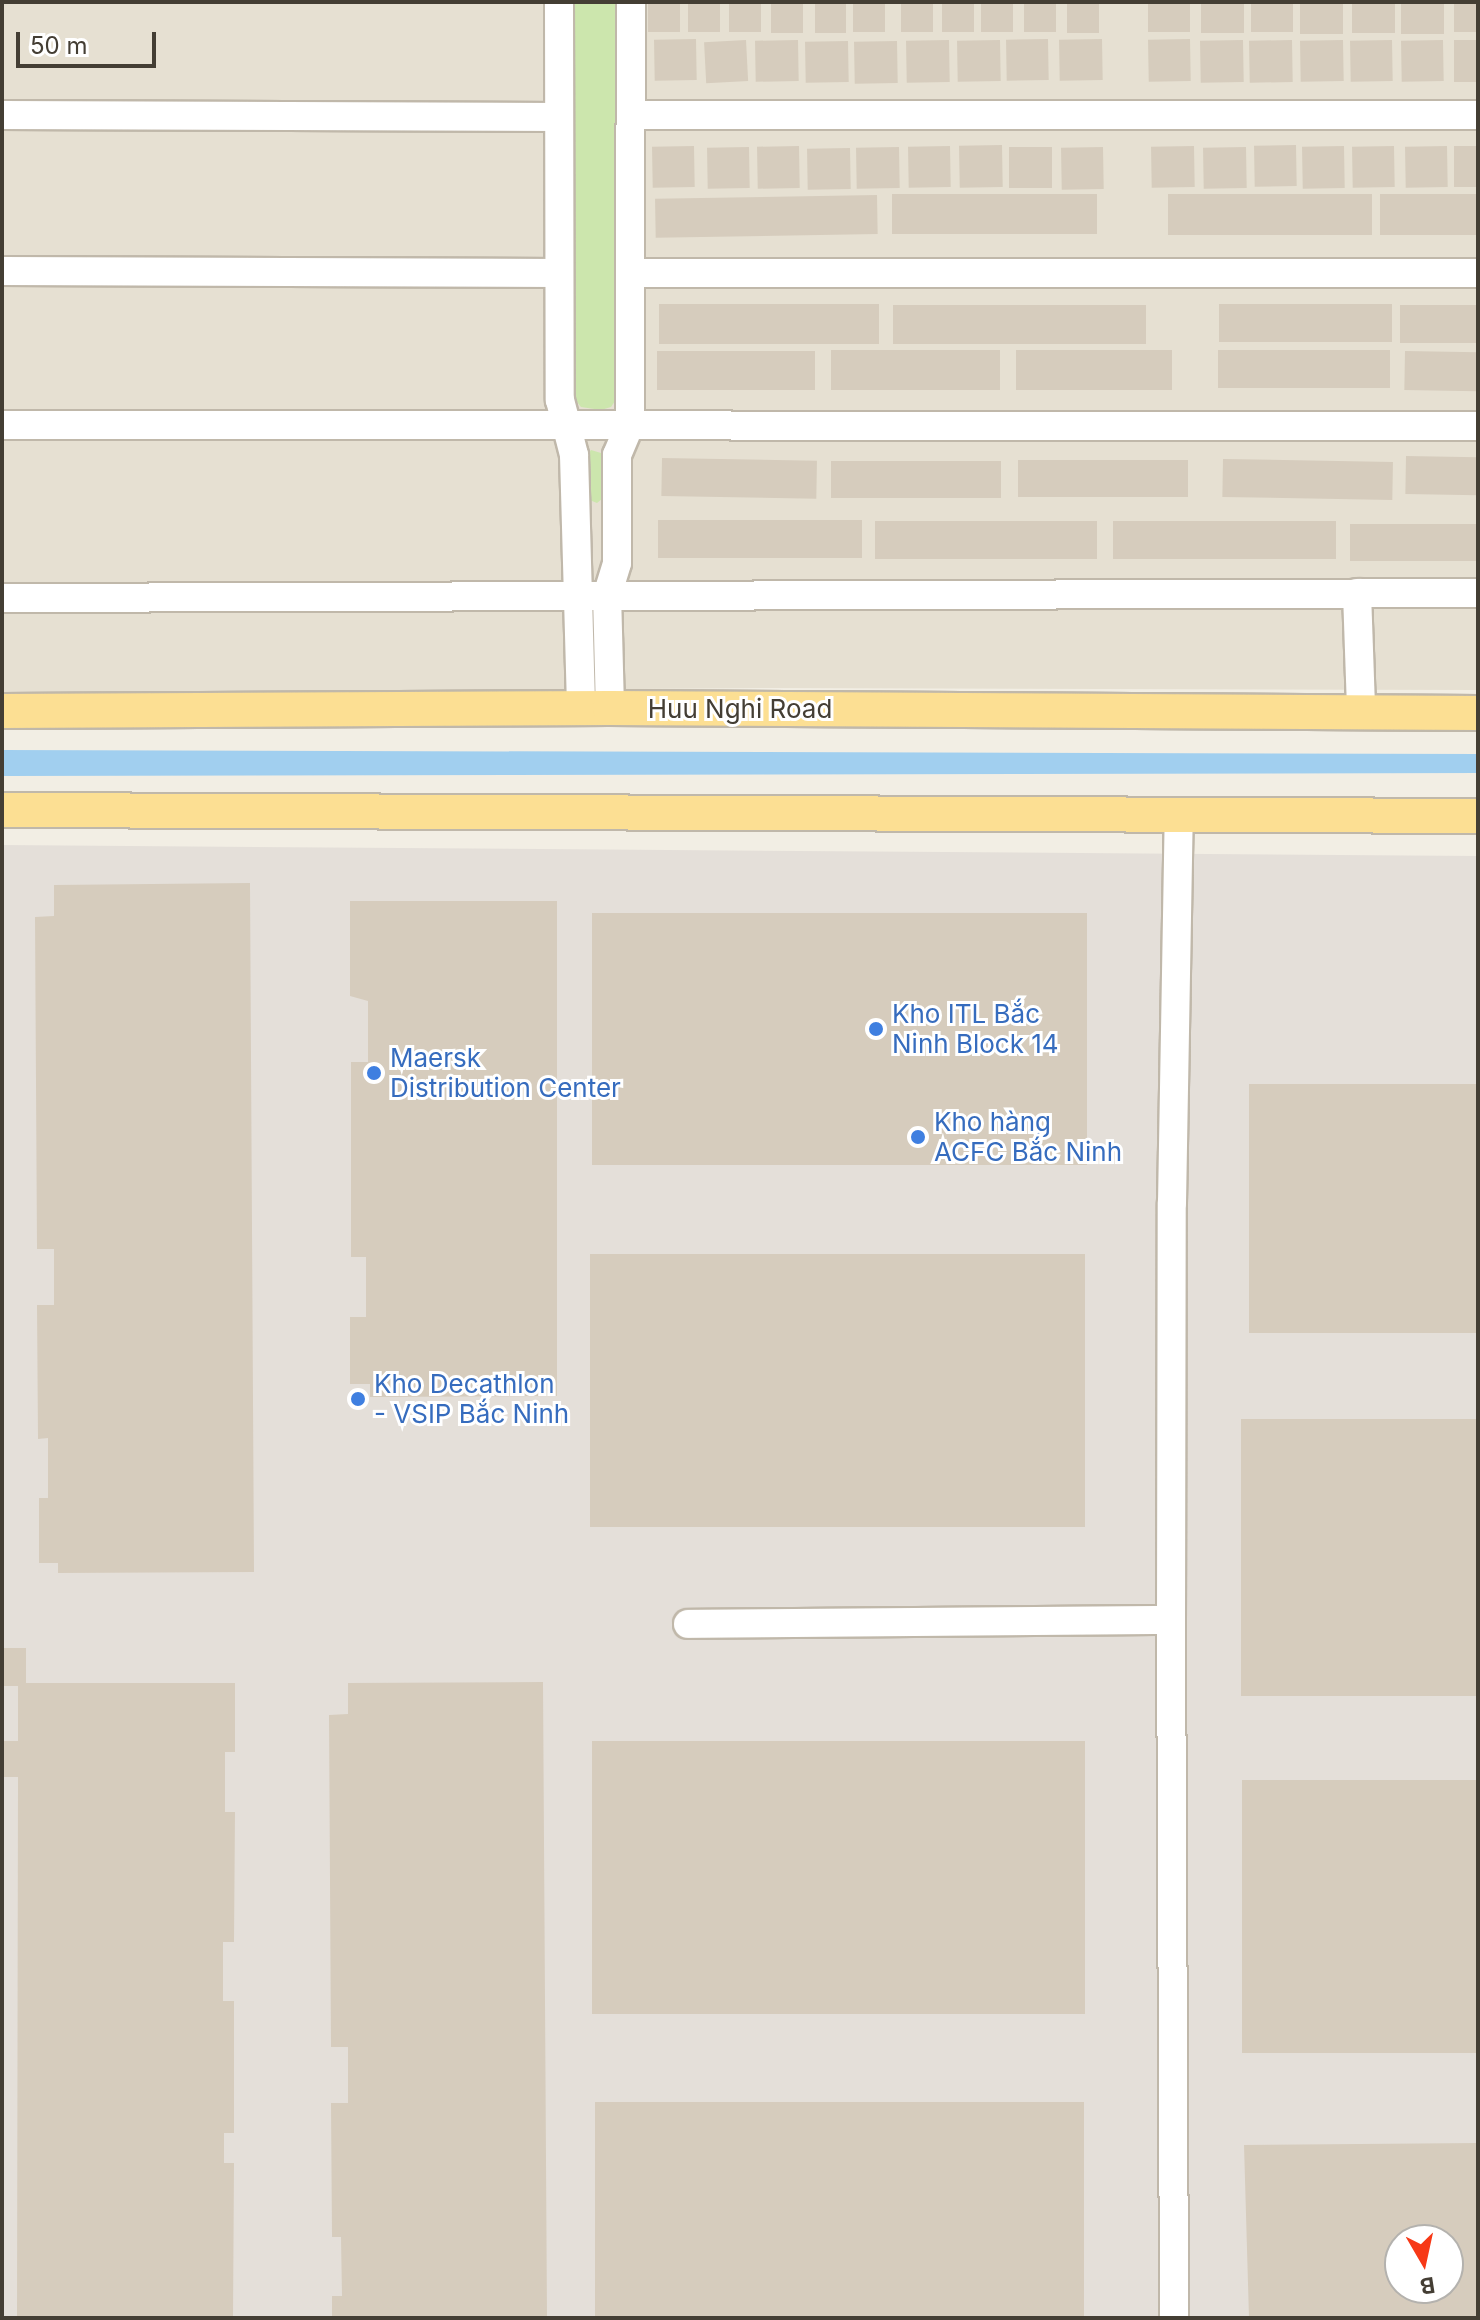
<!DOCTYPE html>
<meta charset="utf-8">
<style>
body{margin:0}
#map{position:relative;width:1480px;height:2320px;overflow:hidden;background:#f2eee4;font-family:Inter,sans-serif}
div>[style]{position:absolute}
.residential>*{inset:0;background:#e6e0d2}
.industrial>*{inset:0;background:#e4dfd9}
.green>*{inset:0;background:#cce6ad}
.water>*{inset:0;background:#a1cfef}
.building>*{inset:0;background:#d6ccbd;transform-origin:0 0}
.roads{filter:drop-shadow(2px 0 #c0b8aa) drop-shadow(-2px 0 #c0b8aa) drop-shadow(0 2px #c0b8aa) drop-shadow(0 -2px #c0b8aa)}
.minor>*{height:28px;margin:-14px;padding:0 14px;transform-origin:14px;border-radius:14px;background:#fff}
.major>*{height:34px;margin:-17px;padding:0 17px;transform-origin:17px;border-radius:17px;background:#fcdf93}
.dots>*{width:22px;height:22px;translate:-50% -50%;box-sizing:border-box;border:4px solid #fff;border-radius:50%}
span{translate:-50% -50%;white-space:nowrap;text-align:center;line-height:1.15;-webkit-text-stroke:6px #fff;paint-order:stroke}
.street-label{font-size:26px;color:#443e34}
.shop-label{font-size:26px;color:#366cbe}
.left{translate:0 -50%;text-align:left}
.frame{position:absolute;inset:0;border:4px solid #443e34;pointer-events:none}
.north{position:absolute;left:1384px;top:2224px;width:80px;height:80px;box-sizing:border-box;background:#fff;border:2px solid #b4b2ae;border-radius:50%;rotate:171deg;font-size:22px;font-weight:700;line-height:32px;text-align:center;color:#443e34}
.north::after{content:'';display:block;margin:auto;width:28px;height:36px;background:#f73917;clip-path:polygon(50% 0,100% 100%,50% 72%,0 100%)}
.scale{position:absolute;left:16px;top:32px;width:140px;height:36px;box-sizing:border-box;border:4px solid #443e34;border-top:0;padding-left:10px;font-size:24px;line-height:28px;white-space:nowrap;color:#443e34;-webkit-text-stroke:6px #fff;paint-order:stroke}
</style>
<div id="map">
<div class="residential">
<div style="clip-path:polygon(2px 2px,1478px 2px,1478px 690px,771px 688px,2px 694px)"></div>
</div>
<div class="industrial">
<div style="clip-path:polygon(evenodd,2px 845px,1478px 856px,1478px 2318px,2px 2318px,2px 845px,1400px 2240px,1448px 2240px,1448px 2288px,1400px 2288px,1400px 2240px)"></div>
</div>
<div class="green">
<div style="clip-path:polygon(570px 2px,620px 2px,617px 398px,611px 407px,601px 410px,581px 407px,573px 397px)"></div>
<div style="clip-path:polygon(591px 450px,601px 453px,602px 499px,597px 503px,587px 499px,586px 456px)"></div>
</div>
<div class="water">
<div style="clip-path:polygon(2px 750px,1478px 754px,1478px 773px,2px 776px)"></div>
</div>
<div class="building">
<div style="left:648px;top:2px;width:32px;height:30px"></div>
<div style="left:688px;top:2px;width:32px;height:30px"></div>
<div style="left:729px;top:2px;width:32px;height:30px"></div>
<div style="left:771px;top:2px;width:32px;height:31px"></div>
<div style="left:815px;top:2px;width:31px;height:31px"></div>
<div style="left:853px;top:2px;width:32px;height:30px"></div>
<div style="left:901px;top:2px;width:32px;height:30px"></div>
<div style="left:942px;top:2px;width:32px;height:30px"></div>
<div style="left:981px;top:2px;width:32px;height:30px"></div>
<div style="left:1024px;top:2px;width:32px;height:30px"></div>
<div style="left:1067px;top:2px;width:32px;height:31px"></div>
<div style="left:1148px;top:2px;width:42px;height:30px"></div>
<div style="left:1201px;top:2px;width:43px;height:31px"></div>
<div style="left:1251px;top:2px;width:42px;height:30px"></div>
<div style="left:1300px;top:2px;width:43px;height:32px"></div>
<div style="left:1352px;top:2px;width:43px;height:31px"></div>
<div style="left:1401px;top:2px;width:43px;height:32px"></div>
<div style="left:1454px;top:2px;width:24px;height:30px"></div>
<div style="left:696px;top:39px;width:41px;height:42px;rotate:89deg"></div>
<div style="left:1048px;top:39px;width:41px;height:42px;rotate:89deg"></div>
<div style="left:1102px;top:39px;width:41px;height:43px;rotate:89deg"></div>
<div style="left:1190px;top:39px;width:42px;height:42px;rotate:89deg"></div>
<div style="left:746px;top:40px;width:41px;height:42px;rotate:87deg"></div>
<div style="left:798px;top:40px;width:41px;height:43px;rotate:89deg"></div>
<div style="left:949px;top:40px;width:42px;height:43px;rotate:89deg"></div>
<div style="left:1000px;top:40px;width:41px;height:43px;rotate:89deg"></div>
<div style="left:1243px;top:40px;width:42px;height:43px;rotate:89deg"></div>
<div style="left:1292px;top:40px;width:42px;height:43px;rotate:89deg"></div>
<div style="left:1343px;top:40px;width:41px;height:43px;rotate:89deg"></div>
<div style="left:1392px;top:40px;width:41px;height:42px;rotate:89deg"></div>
<div style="left:1443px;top:40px;width:41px;height:42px;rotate:89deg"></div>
<div style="left:1454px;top:40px;width:24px;height:42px"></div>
<div style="left:848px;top:41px;width:41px;height:43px;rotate:89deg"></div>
<div style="left:897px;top:41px;width:42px;height:43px;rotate:89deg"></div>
<div style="left:1002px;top:145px;width:42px;height:43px;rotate:89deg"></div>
<div style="left:1296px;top:145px;width:41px;height:42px;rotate:89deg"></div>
<div style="left:694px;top:146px;width:41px;height:42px;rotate:89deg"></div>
<div style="left:799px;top:146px;width:42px;height:42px;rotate:89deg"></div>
<div style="left:950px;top:146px;width:41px;height:42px;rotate:89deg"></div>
<div style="left:1194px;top:146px;width:41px;height:43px;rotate:89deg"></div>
<div style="left:1344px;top:146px;width:42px;height:42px;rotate:89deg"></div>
<div style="left:1394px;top:146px;width:41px;height:42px;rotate:89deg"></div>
<div style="left:1447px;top:146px;width:41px;height:42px;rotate:89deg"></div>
<div style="left:1478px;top:146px;width:41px;height:24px;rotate:90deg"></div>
<div style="left:749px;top:147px;width:41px;height:42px;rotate:89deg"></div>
<div style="left:899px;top:147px;width:41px;height:43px;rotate:89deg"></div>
<div style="left:1052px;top:147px;width:41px;height:43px;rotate:90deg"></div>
<div style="left:1103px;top:147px;width:42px;height:42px;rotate:89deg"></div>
<div style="left:1246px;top:147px;width:41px;height:43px;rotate:89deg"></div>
<div style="left:850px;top:148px;width:41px;height:43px;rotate:89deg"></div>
<div style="left:892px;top:194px;width:205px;height:40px"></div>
<div style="left:1168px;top:194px;width:204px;height:41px"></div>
<div style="left:1380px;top:194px;width:98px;height:41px"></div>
<div style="left:877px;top:195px;width:39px;height:222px;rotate:89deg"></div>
<div style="left:659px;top:304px;width:220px;height:40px"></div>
<div style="left:1219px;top:304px;width:173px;height:38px"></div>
<div style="left:893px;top:305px;width:253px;height:39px"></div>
<div style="left:1400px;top:305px;width:78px;height:38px"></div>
<div style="left:831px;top:350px;width:169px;height:40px"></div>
<div style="left:1016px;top:350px;width:156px;height:40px"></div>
<div style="left:1218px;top:350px;width:172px;height:38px"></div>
<div style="left:815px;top:351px;width:39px;height:158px;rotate:90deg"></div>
<div style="left:1405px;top:351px;width:73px;height:39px;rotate:1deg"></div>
<div style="left:1406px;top:456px;width:72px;height:38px;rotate:1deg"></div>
<div style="left:662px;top:458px;width:155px;height:38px;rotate:1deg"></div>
<div style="left:1223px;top:459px;width:170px;height:38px;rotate:1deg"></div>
<div style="left:1018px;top:460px;width:170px;height:37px"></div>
<div style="left:831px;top:461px;width:170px;height:37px"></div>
<div style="left:658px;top:520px;width:204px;height:38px"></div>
<div style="left:875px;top:521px;width:222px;height:38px"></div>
<div style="left:1113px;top:521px;width:223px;height:38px"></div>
<div style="left:1350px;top:524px;width:128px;height:37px"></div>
<div style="clip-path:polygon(250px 883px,254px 1572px,58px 1573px,58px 1563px,39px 1563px,39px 1498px,48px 1498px,48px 1438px,38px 1439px,37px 1305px,54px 1305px,54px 1249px,37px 1249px,35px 917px,54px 916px,54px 885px)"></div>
<div style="clip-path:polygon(350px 901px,557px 901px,557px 1396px,370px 1397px,370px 1384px,350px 1384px,350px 1317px,366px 1317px,366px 1257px,351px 1257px,351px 1062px,368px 1062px,368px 1001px,350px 996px)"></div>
<div style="left:1087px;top:913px;width:252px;height:495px;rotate:90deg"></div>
<div style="left:1249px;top:1084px;width:229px;height:249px"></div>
<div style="left:1085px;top:1254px;width:273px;height:495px;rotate:90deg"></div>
<div style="left:1241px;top:1419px;width:237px;height:277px"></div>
<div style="clip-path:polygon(2px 1648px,26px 1648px,26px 1683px,235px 1683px,235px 1752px,225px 1752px,225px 1812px,235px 1812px,234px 1942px,223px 1942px,223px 2001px,234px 2001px,234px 2133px,224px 2133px,224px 2163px,234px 2163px,233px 2318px,17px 2318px,18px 1777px,2px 1777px,2px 1741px,18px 1741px,18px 1686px,2px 1686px)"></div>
<div style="clip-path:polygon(543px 1682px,547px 2318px,332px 2318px,332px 2296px,342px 2296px,341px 2237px,332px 2237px,331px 2103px,348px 2103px,348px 2047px,331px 2047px,329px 1715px,348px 1714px,348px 1683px)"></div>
<div style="left:592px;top:1741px;width:493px;height:273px"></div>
<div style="left:1242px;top:1780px;width:236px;height:273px"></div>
<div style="left:1084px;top:2102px;width:216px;height:489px;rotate:90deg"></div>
<div style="clip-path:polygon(evenodd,1478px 2143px,1478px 2318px,1249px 2318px,1244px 2145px,1478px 2143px,1400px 2240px,1448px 2240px,1448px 2288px,1400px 2288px,1400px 2240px)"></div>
</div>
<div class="roads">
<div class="minor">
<div style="left:559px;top:2px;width:398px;rotate:89.9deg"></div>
<div style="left:560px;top:400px;width:57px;rotate:75.7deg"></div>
<div style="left:574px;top:455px;width:254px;rotate:88.4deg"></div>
<div style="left:2px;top:115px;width:557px;rotate:0.21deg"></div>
<div style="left:631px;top:115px;width:847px"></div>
<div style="left:2px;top:271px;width:557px;rotate:0.21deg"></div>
<div style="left:630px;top:273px;width:848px"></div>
<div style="left:2px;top:425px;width:1476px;rotate:0.04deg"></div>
<div style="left:1357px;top:593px;width:117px;rotate:88deg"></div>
<div style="left:2px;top:598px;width:1476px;rotate:-0.19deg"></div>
<div style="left:610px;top:708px;width:112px;rotate:-91.5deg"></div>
<div style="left:607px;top:596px;width:34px;rotate:-73deg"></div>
<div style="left:617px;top:563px;width:108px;rotate:-90deg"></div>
<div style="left:617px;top:455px;width:33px;rotate:-67deg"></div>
<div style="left:630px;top:425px;width:423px;rotate:-89.9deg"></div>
<div style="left:1171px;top:1620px;width:698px;rotate:89.75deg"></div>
<div style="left:688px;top:1624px;width:483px;rotate:-0.5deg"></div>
<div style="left:1171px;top:1620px;width:417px;rotate:-89.9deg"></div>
<div style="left:1172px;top:1203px;width:390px;rotate:-89deg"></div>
</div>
<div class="major">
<div style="left:2px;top:711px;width:608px;rotate:-0.28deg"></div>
<div style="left:610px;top:708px;width:868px;rotate:0.33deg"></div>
<div style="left:2px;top:810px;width:1476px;rotate:0.23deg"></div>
</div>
</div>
<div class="dots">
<div style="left:876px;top:1029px;background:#3f7fe0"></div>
<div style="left:374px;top:1073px;background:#3f7fe0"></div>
<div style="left:918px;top:1137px;background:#3f7fe0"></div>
<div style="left:358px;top:1399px;background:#3f7fe0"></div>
</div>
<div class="street-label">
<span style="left:740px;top:709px">Huu Nghi Road</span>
</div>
<div class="shop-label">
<span class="left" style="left:892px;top:1029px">Kho ITL Bắc<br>Ninh Block 14</span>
<span class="left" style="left:390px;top:1073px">Maersk<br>Distribution Center</span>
<span class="left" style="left:934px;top:1137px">Kho hàng<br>ACFC Bắc Ninh</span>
<span class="left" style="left:374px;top:1399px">Kho Decathlon<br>- VSIP Bắc Ninh</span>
</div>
<div class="frame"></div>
<div class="north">B</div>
<div class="scale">50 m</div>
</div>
